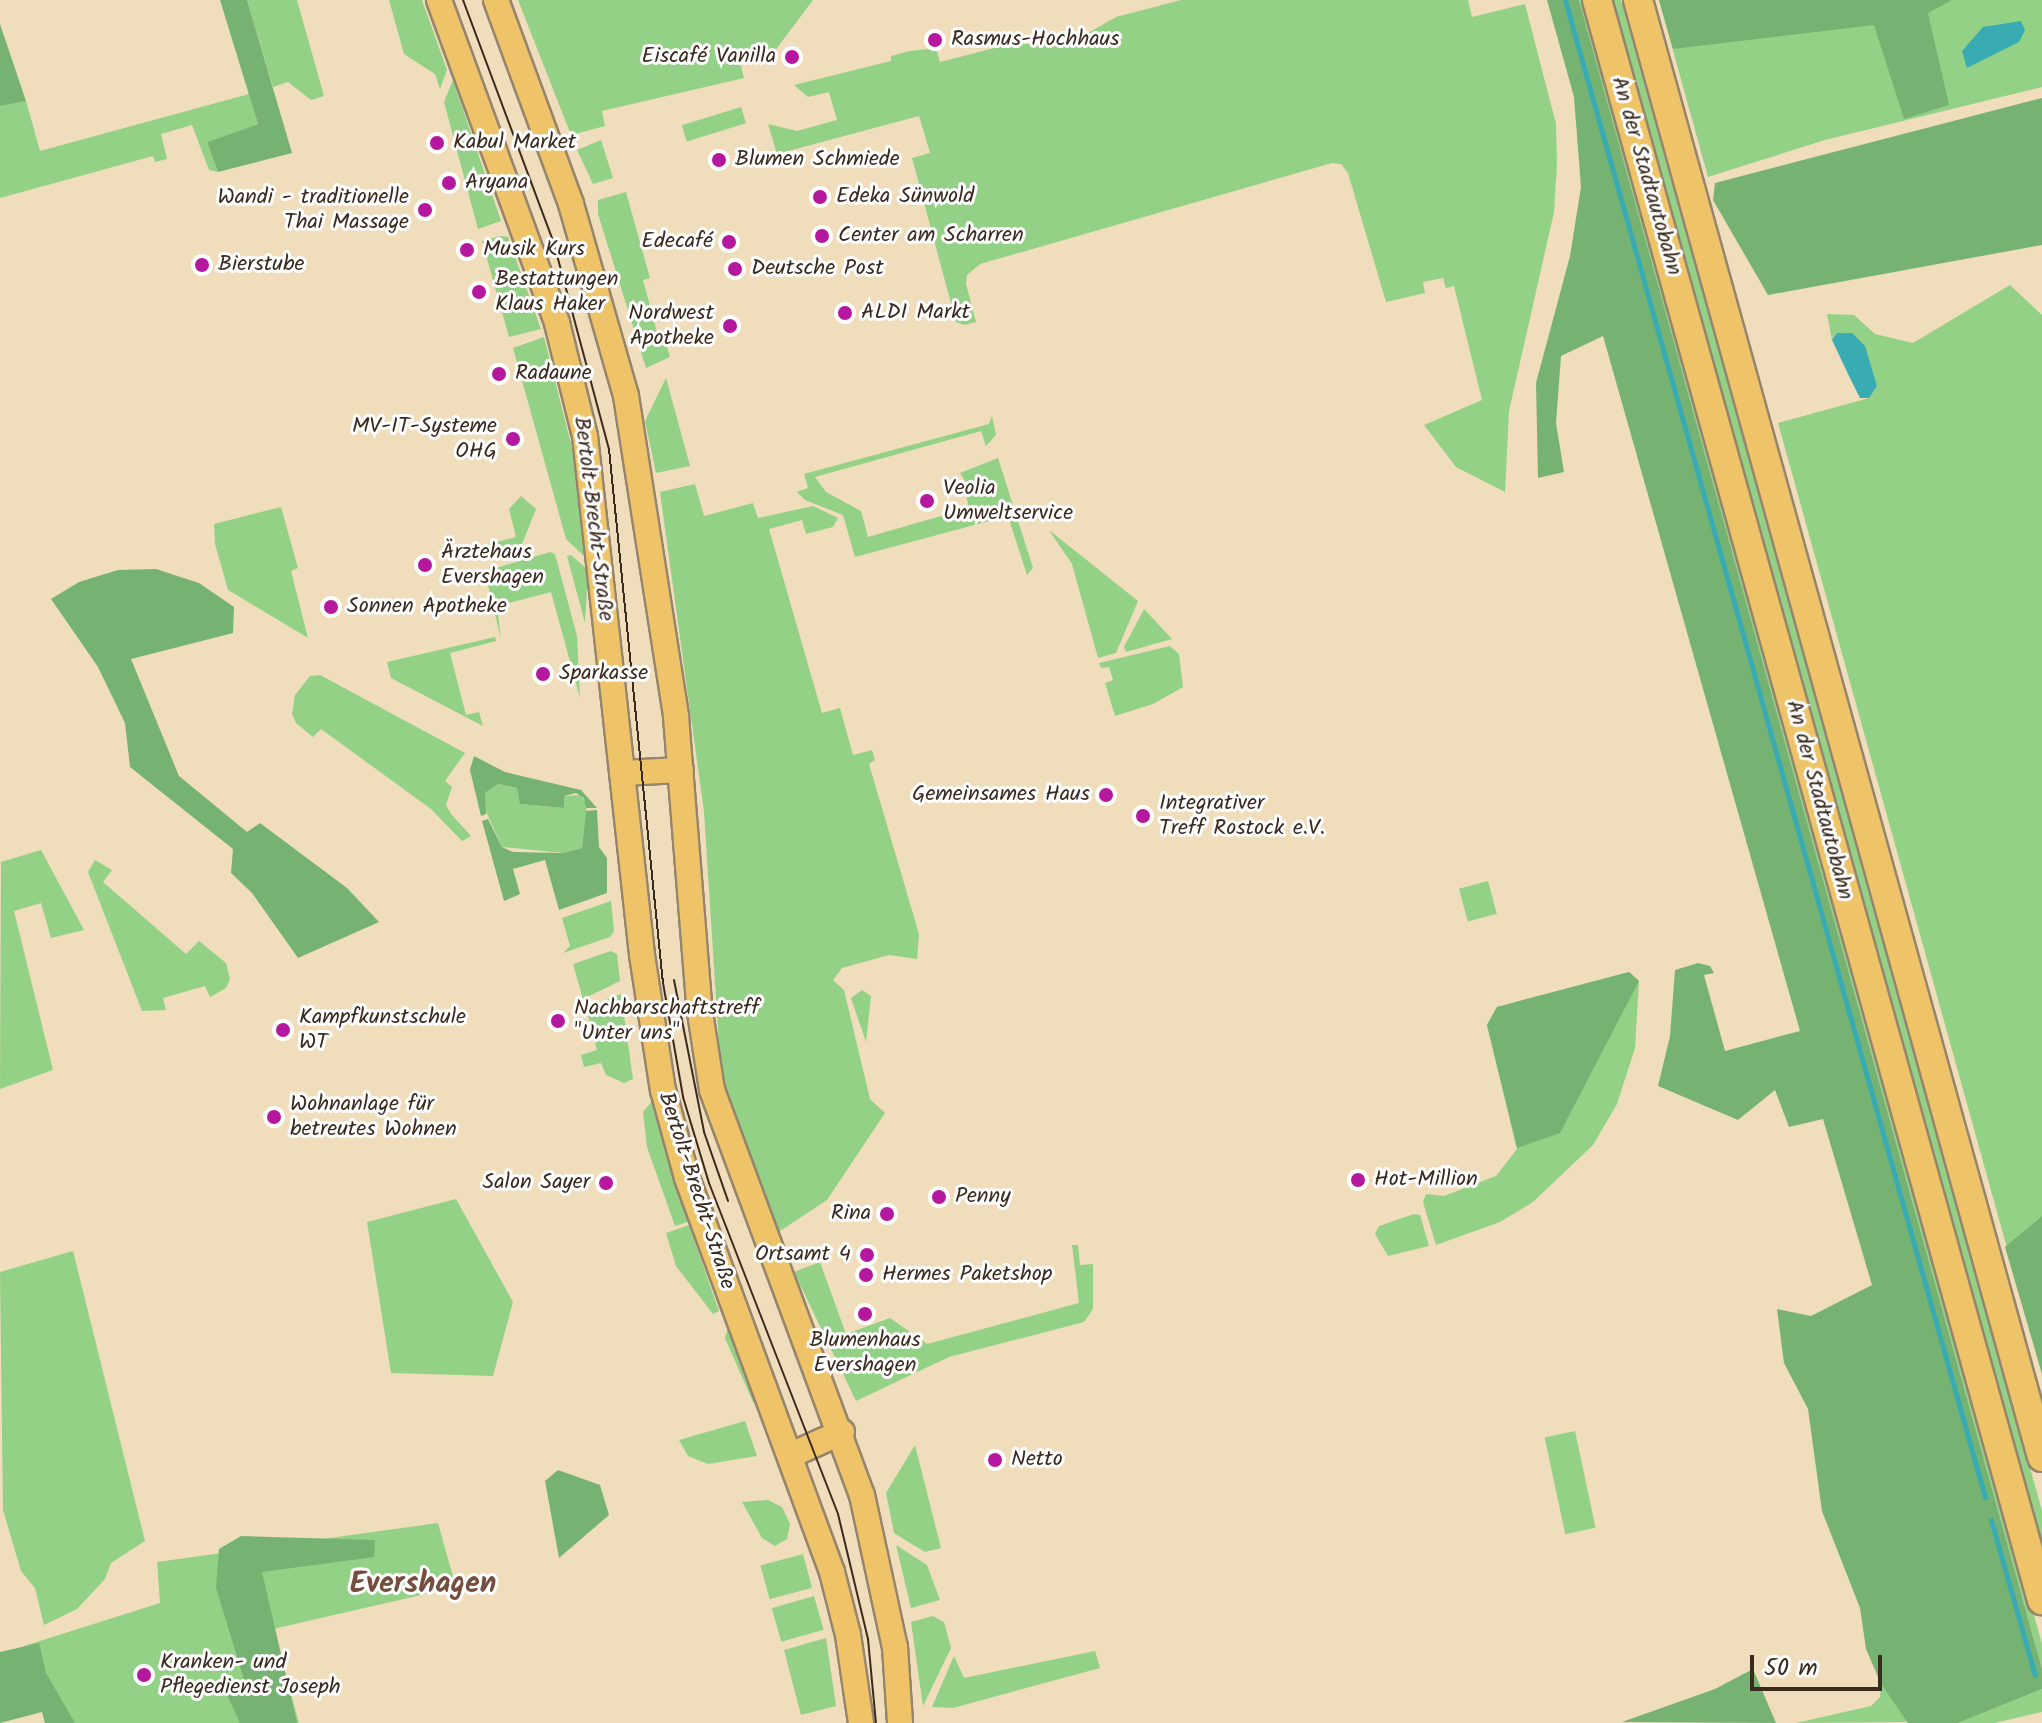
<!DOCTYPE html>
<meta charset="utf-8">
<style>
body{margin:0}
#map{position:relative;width:2042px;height:1723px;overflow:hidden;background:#f0ddbc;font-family:Kalam,sans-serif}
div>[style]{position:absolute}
.green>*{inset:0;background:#93d186;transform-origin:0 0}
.forest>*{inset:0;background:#76b373}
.water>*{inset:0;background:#39abb3}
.stream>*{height:5px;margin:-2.5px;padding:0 2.5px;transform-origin:2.5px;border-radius:2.5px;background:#39abb3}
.roads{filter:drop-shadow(2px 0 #96846d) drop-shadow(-2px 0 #96846d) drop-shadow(0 2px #96846d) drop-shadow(0 -2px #96846d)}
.major>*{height:24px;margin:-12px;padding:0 12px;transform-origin:12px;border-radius:12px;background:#efc469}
.highway>*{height:28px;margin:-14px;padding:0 14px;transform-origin:14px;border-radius:14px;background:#efc469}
.tram>*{height:2px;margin:-1px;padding:0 1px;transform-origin:1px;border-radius:1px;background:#3b2a1e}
.dots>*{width:22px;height:22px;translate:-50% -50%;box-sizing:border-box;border:4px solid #fff;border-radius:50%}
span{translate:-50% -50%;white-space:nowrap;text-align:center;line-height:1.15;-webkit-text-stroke:6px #fff;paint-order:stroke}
.poi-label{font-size:22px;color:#3b2a1e}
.left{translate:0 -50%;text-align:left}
.right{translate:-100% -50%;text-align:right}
.street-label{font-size:22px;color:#3b2a1e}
.district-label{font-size:30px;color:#764e3d;font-weight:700}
.scale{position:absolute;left:1750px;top:1655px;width:132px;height:36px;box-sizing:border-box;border:4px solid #3b2a1e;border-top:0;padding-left:10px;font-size:24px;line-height:28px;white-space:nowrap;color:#3b2a1e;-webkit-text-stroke:6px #fff;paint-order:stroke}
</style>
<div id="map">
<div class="green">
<div style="clip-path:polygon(247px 0,297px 0,324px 96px,311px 100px,288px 82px,273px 87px)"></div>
<div style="clip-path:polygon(389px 0,422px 0,447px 70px,440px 89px,435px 74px,404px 54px)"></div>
<div style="clip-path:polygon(518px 0,813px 0,774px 52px,740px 62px,744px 78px,602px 111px,605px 126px,571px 135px)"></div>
<div style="clip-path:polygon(1181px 0,1468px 0,1472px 17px,1525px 4px,1556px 124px,1557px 164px,1554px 212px,1509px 411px,1505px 492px,1456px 467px,1424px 425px,1482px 400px,1454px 286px,1446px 288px,1443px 278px,1423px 282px,1425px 293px,1386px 302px,1348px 173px,1341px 164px,1332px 163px,980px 264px,967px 275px,966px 284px,976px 322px,964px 325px,956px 322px,912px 158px,930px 153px,919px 116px,777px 154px,768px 124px,797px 131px,837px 120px,829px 92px,808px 97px,794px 85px,891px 61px,891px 56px,910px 51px,936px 48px,940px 62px,1010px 44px,1052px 44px,1083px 36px,1116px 17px)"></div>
<div style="clip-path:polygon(1579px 0,1585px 0,2042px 1644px,2042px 1669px)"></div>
<div style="clip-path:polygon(1610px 0,1621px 0,2042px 1511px,2042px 1558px)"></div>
<div style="clip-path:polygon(1659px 0,2042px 0,2042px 87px,1825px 140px,1708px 177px)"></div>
<div style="clip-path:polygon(453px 80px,501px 221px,478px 229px,444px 102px)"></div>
<div style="clip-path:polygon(249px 94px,258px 124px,207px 142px,218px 172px,209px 170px,192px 125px,161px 134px,167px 159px,155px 162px,153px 156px,0 198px,0 106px,26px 101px,40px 151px)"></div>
<div style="left:741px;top:107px;width:17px;height:62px;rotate:73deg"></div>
<div style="clip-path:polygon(601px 140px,613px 178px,593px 184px,577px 150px)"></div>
<div style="clip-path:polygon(626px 192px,650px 278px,643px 280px,658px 336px,664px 335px,670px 357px,646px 368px,598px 214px,598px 200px)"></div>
<div style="clip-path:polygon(500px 236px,508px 237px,541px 329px,509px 337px,482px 241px)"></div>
<div style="clip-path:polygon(2010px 285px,2042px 315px,2042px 1374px,1778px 423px,1869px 398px,1837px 333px,1832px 340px,1827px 314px,1854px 315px,1875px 334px,1913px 343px)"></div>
<div style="clip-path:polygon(544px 337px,572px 448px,585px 557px,566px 539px,513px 348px)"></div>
<div style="clip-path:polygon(666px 378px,690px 466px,656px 473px,645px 421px)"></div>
<div style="clip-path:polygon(992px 416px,996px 435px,986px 446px,981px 431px,815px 477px,826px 492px,861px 511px,868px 537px,969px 508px,965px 491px,970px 489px,960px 473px,998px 458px,1033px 568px,1027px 575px,1008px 516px,855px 557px,843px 515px,805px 500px,797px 492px,808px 488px,804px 474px,989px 424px)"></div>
<div style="clip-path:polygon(695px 484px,704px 516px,753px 503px,758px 518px,813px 506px,838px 518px,833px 527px,806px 534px,802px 520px,769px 529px,822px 713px,840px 708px,853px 755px,872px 750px,875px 760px,869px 764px,919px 934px,917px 959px,889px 955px,842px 968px,833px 980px,844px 990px,870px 1099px,885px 1113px,827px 1200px,777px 1233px,732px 1114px,720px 1061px,704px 812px,660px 492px)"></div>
<div style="clip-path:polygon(521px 496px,536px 509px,522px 544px,490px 559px,486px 545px,516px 537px,509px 509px)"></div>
<div style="clip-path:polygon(281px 507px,298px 568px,291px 571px,308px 638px,228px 590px,215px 544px,214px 524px)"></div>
<div style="clip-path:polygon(1049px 530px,1138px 601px,1116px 653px,1098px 658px,1072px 564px)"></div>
<div style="clip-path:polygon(550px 552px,555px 554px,577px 636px,580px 698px,551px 592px,497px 606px,501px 639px,487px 581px,496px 568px)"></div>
<div style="clip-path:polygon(571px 555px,588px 570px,585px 623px,567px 556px)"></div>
<div style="clip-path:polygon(1144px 609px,1172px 639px,1126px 652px,1124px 647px)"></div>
<div style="clip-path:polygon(495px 637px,496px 641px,450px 653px,466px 715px,479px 712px,483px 726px,391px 678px,387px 662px)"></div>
<div style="clip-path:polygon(1170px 646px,1179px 654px,1183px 687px,1153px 704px,1115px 716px,1105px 683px,1113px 680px,1109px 667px,1101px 668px,1099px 663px)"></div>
<div style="clip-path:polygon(320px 675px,465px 753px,445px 781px,452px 787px,446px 805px,451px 814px,471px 836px,462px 841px,431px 809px,321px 729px,313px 737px,296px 723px,292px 714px,295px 695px,310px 676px)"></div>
<div style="clip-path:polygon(498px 784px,517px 788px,521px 804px,564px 808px,564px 796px,581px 795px,587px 804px,582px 848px,563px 853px,502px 847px,484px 807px,485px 793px)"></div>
<div style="clip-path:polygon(41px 850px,84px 930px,51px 938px,41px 903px,14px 911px,53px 1070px,0 1089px,1px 862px)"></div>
<div style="clip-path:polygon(95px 860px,112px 870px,103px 882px,186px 954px,199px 941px,226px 963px,230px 979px,226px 988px,210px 997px,205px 986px,163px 998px,166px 1010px,142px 1011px,88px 872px)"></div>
<div style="left:1488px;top:881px;width:34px;height:30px;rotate:75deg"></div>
<div style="clip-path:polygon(611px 901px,614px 931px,610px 937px,563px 953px,570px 946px,562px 918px)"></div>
<div style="clip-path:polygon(611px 951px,617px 954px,620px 981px,583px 999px,573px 964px)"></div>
<div style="clip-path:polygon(1629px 972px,1639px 981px,1635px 1048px,1617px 1104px,1593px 1145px,1533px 1202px,1500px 1222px,1436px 1245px,1423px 1202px,1426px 1194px,1444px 1196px,1496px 1176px,1517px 1149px,1487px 1025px,1497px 1007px)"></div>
<div style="clip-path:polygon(862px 990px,871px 996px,866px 1042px,851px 998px)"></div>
<div style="clip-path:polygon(621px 994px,633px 1079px,624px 1083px,606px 1075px,601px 1063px,584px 1067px,581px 1055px,597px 1050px,586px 1008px)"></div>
<div style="clip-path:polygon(652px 1101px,688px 1222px,675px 1226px,647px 1147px,643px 1112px)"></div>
<div style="clip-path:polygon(456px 1199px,513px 1302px,493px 1376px,391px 1373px,367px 1222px)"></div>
<div style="clip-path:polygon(1414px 1214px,1420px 1215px,1429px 1246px,1388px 1256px,1375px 1234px,1379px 1226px)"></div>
<div style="clip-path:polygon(689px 1225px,719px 1311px,713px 1314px,676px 1266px,666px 1233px)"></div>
<div style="clip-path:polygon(1072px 1245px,1078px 1245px,1080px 1265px,1093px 1264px,1093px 1309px,1084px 1322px,949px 1357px,856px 1401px,794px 1272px,820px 1262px,846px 1334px,890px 1318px,927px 1344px,1079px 1303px)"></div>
<div style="clip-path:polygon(73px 1251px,145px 1541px,111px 1563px,105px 1579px,77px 1609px,44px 1625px,35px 1588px,21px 1571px,3px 1510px,0 1272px)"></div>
<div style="clip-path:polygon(728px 1327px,761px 1407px,753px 1402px,725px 1338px)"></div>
<div style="clip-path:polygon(745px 1421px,757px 1456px,708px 1464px,688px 1456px,679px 1440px)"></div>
<div style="left:1575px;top:1431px;width:99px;height:31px;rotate:78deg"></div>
<div style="clip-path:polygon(915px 1445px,941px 1548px,925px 1552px,894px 1533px,886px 1493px)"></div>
<div style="clip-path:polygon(768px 1500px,782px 1507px,790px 1524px,787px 1539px,775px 1546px,762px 1538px,742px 1502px)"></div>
<div style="clip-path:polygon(438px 1523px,456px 1587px,273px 1629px,299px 1723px,45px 1723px,24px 1646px,160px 1603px,157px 1562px)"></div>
<div style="clip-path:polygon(896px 1545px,927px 1565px,940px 1600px,911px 1608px)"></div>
<div style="left:803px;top:1554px;width:35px;height:44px;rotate:75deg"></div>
<div style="left:814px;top:1596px;width:35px;height:44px;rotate:74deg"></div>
<div style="clip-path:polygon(933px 1616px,944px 1622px,951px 1648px,923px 1706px,911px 1622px)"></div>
<div style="clip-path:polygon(826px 1638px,836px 1706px,801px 1715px,784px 1650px)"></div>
<div style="clip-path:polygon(1095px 1651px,1100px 1668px,953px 1708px,932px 1707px,954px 1656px,964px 1678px)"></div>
<div style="clip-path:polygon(1881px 1684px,1909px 1722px,1796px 1723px,1871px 1706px,1880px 1697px)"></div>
<div style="clip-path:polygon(2042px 1689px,2042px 1712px,1995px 1723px,1958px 1723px)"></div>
</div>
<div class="forest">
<div style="clip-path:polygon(220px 0,247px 0,292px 153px,218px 172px,207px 142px,258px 124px)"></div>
<div style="clip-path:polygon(1547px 0,1579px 0,2042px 1669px,2042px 1689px,1958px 1723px,1908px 1723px,1881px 1684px,1866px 1649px,1860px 1608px,1822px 1511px,1808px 1409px,1784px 1363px,1777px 1309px,1811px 1316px,1872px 1285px,1823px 1119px,1789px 1127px,1775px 1090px,1738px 1120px,1658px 1086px,1670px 1036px,1675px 970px,1698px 963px,1710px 966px,1714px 973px,1704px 975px,1725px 1051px,1800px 1031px,1603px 336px,1561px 356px,1556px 423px,1564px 472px,1538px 478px,1536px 383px,1570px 256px,1581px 187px,1574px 97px)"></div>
<div style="clip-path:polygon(1659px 0,1952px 0,1928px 13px,1949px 105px,1904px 119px,1874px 25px,1673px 49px)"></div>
<div style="clip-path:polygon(0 24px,26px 101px,0 106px)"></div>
<div style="clip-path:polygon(2042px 98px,2042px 245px,1768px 295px,1713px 200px,1715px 183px)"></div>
<div style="clip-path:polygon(156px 569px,199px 583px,234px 607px,233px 633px,131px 659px,179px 776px,247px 832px,260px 823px,347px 888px,379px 922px,298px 958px,252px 893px,231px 873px,233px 849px,130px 767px,125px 723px,98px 667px,51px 599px,79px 582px,118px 570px)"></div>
<div style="clip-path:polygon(474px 756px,505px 772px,581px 790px,597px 808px,586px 808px,584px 798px,576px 793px,564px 796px,564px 808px,520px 804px,517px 788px,498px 784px,485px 793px,486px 814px,481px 816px,470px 770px)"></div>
<div style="clip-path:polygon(597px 810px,599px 847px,607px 858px,607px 893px,559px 910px,545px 860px,513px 869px,520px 894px,504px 901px,482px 821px,488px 819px,502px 847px,513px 852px,563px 853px,582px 848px,586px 811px)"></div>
<div style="clip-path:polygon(1629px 972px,1639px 981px,1560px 1133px,1517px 1148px,1487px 1025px,1497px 1007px)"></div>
<div style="clip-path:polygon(2042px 1216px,2042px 1374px,2005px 1247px)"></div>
<div style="clip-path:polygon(558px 1470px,600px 1485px,609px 1515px,559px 1558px,545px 1481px)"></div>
<div style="clip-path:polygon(241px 1536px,375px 1540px,374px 1557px,262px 1572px,297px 1723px,240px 1723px,226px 1693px,246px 1686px,216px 1588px,219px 1549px)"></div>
<div style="clip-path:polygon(39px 1643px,46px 1673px,75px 1723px,45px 1723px,42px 1712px,0 1723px,0 1652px)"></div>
<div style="clip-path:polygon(1753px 1669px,1776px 1723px,1622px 1722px,1715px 1689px)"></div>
</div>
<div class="water">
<div style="clip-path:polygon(2021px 21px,2025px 30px,2019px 42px,1967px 68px,1962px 51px,1983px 27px)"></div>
<div style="clip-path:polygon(1837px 333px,1852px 333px,1865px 346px,1877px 386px,1869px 398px,1860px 398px,1849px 376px,1832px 340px)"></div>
</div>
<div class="stream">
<div style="left:1565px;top:0;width:1555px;rotate:74.33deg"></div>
<div style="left:1991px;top:1520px;width:161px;rotate:74.2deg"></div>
</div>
<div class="roads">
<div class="major">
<div style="left:439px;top:0;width:344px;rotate:69.9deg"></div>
<div style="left:557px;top:323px;width:116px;rotate:76.1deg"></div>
<div style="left:585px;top:436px;width:522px;rotate:83.73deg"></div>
<div style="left:642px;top:955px;width:137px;rotate:81.2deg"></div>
<div style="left:663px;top:1090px;width:91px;rotate:74.7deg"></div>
<div style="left:687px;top:1178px;width:420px;rotate:69.8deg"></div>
<div style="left:832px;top:1572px;width:65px;rotate:75.7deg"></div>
<div style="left:848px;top:1635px;width:89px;rotate:81.6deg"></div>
<div style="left:496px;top:0;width:217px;rotate:69.8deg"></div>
<div style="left:571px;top:204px;width:200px;rotate:74deg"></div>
<div style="left:626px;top:396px;width:325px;rotate:81.1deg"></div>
<div style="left:676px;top:717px;width:290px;rotate:85.4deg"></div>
<div style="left:699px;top:1006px;width:85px;rotate:81.2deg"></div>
<div style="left:712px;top:1090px;width:432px;rotate:69.7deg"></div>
<div style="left:862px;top:1495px;width:156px;rotate:77.8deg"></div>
<div style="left:895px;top:1647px;width:76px;rotate:86.2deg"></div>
<div style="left:622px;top:773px;width:59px;rotate:-2.9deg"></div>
<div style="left:791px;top:1455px;width:56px;rotate:-24.3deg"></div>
</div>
<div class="highway">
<div style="left:1597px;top:0;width:1661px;rotate:74.46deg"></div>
<div style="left:1638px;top:0;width:1512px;rotate:74.5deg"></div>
</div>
</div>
<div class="tram">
<div style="left:463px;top:0;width:260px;rotate:69.5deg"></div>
<div style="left:554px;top:244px;width:212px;rotate:75deg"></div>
<div style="left:609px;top:449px;width:537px;rotate:84.23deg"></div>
<div style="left:663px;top:983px;width:116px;rotate:80deg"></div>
<div style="left:683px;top:1097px;width:90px;rotate:73.2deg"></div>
<div style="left:709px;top:1183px;width:355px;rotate:68.7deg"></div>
<div style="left:838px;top:1514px;width:129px;rotate:76.5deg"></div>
<div style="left:868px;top:1639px;width:84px;rotate:84.6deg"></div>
<div style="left:674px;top:980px;width:155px;rotate:78.8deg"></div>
<div style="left:704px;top:1132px;width:73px;rotate:70.8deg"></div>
</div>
<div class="dots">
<div style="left:935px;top:40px;background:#b5179e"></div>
<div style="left:792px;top:57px;background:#b5179e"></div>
<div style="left:437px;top:143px;background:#b5179e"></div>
<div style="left:719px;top:160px;background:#b5179e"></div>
<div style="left:449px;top:183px;background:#b5179e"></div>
<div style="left:820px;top:197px;background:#b5179e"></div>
<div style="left:425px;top:210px;background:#b5179e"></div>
<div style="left:822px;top:236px;background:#b5179e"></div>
<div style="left:729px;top:242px;background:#b5179e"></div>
<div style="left:467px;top:250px;background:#b5179e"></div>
<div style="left:202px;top:265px;background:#b5179e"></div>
<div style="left:735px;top:269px;background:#b5179e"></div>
<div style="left:479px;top:292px;background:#b5179e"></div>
<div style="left:845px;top:313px;background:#b5179e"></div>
<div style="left:730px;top:326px;background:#b5179e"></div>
<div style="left:499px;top:374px;background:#b5179e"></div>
<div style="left:513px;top:439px;background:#b5179e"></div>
<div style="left:927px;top:501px;background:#b5179e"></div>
<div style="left:425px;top:565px;background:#b5179e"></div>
<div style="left:331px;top:607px;background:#b5179e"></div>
<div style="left:543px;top:674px;background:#b5179e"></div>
<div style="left:1106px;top:795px;background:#b5179e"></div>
<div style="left:1143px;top:816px;background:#b5179e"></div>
<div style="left:558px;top:1021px;background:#b5179e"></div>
<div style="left:283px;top:1030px;background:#b5179e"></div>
<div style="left:274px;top:1117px;background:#b5179e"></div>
<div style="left:1358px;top:1180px;background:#b5179e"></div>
<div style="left:606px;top:1183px;background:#b5179e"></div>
<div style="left:939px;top:1197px;background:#b5179e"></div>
<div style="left:887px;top:1214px;background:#b5179e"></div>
<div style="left:867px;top:1255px;background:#b5179e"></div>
<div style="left:866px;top:1275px;background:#b5179e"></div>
<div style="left:865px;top:1314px;background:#b5179e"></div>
<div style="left:995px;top:1460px;background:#b5179e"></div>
<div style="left:144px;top:1675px;background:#b5179e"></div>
</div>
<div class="poi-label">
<span class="left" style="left:951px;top:40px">Rasmus-Hochhaus</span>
<span class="right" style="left:776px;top:57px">Eiscafé Vanilla</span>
<span class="left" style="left:453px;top:143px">Kabul Market</span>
<span class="left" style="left:735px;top:160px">Blumen Schmiede</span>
<span class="left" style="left:465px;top:183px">Aryana</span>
<span class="right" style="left:409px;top:210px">Wandi - traditionelle<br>Thai Massage</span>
<span class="left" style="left:836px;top:197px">Edeka Sünwold</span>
<span class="left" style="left:838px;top:236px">Center am Scharren</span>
<span class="right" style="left:713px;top:242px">Edecafé</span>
<span class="left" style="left:483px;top:250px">Musik Kurs</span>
<span class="left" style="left:218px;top:265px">Bierstube</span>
<span class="left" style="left:751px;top:269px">Deutsche Post</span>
<span class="left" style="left:495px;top:292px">Bestattungen<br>Klaus Haker</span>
<span class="right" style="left:714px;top:326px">Nordwest<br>Apotheke</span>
<span class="left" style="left:861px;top:313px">ALDI Markt</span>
<span class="left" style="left:515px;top:374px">Radaune</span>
<span class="right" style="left:497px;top:439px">MV-IT-Systeme<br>OHG</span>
<span class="left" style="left:943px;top:501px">Veolia<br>Umweltservice</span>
<span class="left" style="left:441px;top:565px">Ärztehaus<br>Evershagen</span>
<span class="left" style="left:347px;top:607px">Sonnen Apotheke</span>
<span class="left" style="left:559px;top:674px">Sparkasse</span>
<span class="right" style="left:1090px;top:795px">Gemeinsames Haus</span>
<span class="left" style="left:1159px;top:816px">Integrativer<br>Treff Rostock e.V.</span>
<span class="left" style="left:574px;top:1021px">Nachbarschaftstreff<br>"Unter uns"</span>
<span class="left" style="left:299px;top:1030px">Kampfkunstschule<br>WT</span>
<span class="left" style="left:290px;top:1117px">Wohnanlage für<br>betreutes Wohnen</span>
<span class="left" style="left:1374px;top:1180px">Hot-Million</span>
<span class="right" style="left:590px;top:1183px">Salon Sayer</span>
<span class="left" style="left:955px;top:1197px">Penny</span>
<span class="right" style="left:871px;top:1214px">Rina</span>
<span class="right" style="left:851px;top:1255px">Ortsamt 4</span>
<span class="left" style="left:882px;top:1275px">Hermes Paketshop</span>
<span style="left:865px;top:1353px">Blumenhaus<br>Evershagen</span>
<span class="left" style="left:1011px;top:1460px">Netto</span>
<span class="left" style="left:160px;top:1675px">Kranken- und<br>Pflegedienst Joseph</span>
</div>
<div class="street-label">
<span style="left:1646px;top:176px;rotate:74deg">An der Stadtautobahn</span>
<span style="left:593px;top:519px;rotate:83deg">Bertolt-Brecht-Straße</span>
<span style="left:1819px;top:800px;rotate:75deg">An der Stadtautobahn</span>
<span style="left:696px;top:1191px;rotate:72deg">Bertolt-Brecht-Straße</span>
</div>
<div class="district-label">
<span style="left:423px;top:1584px">Evershagen</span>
</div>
<div class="scale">50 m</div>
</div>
